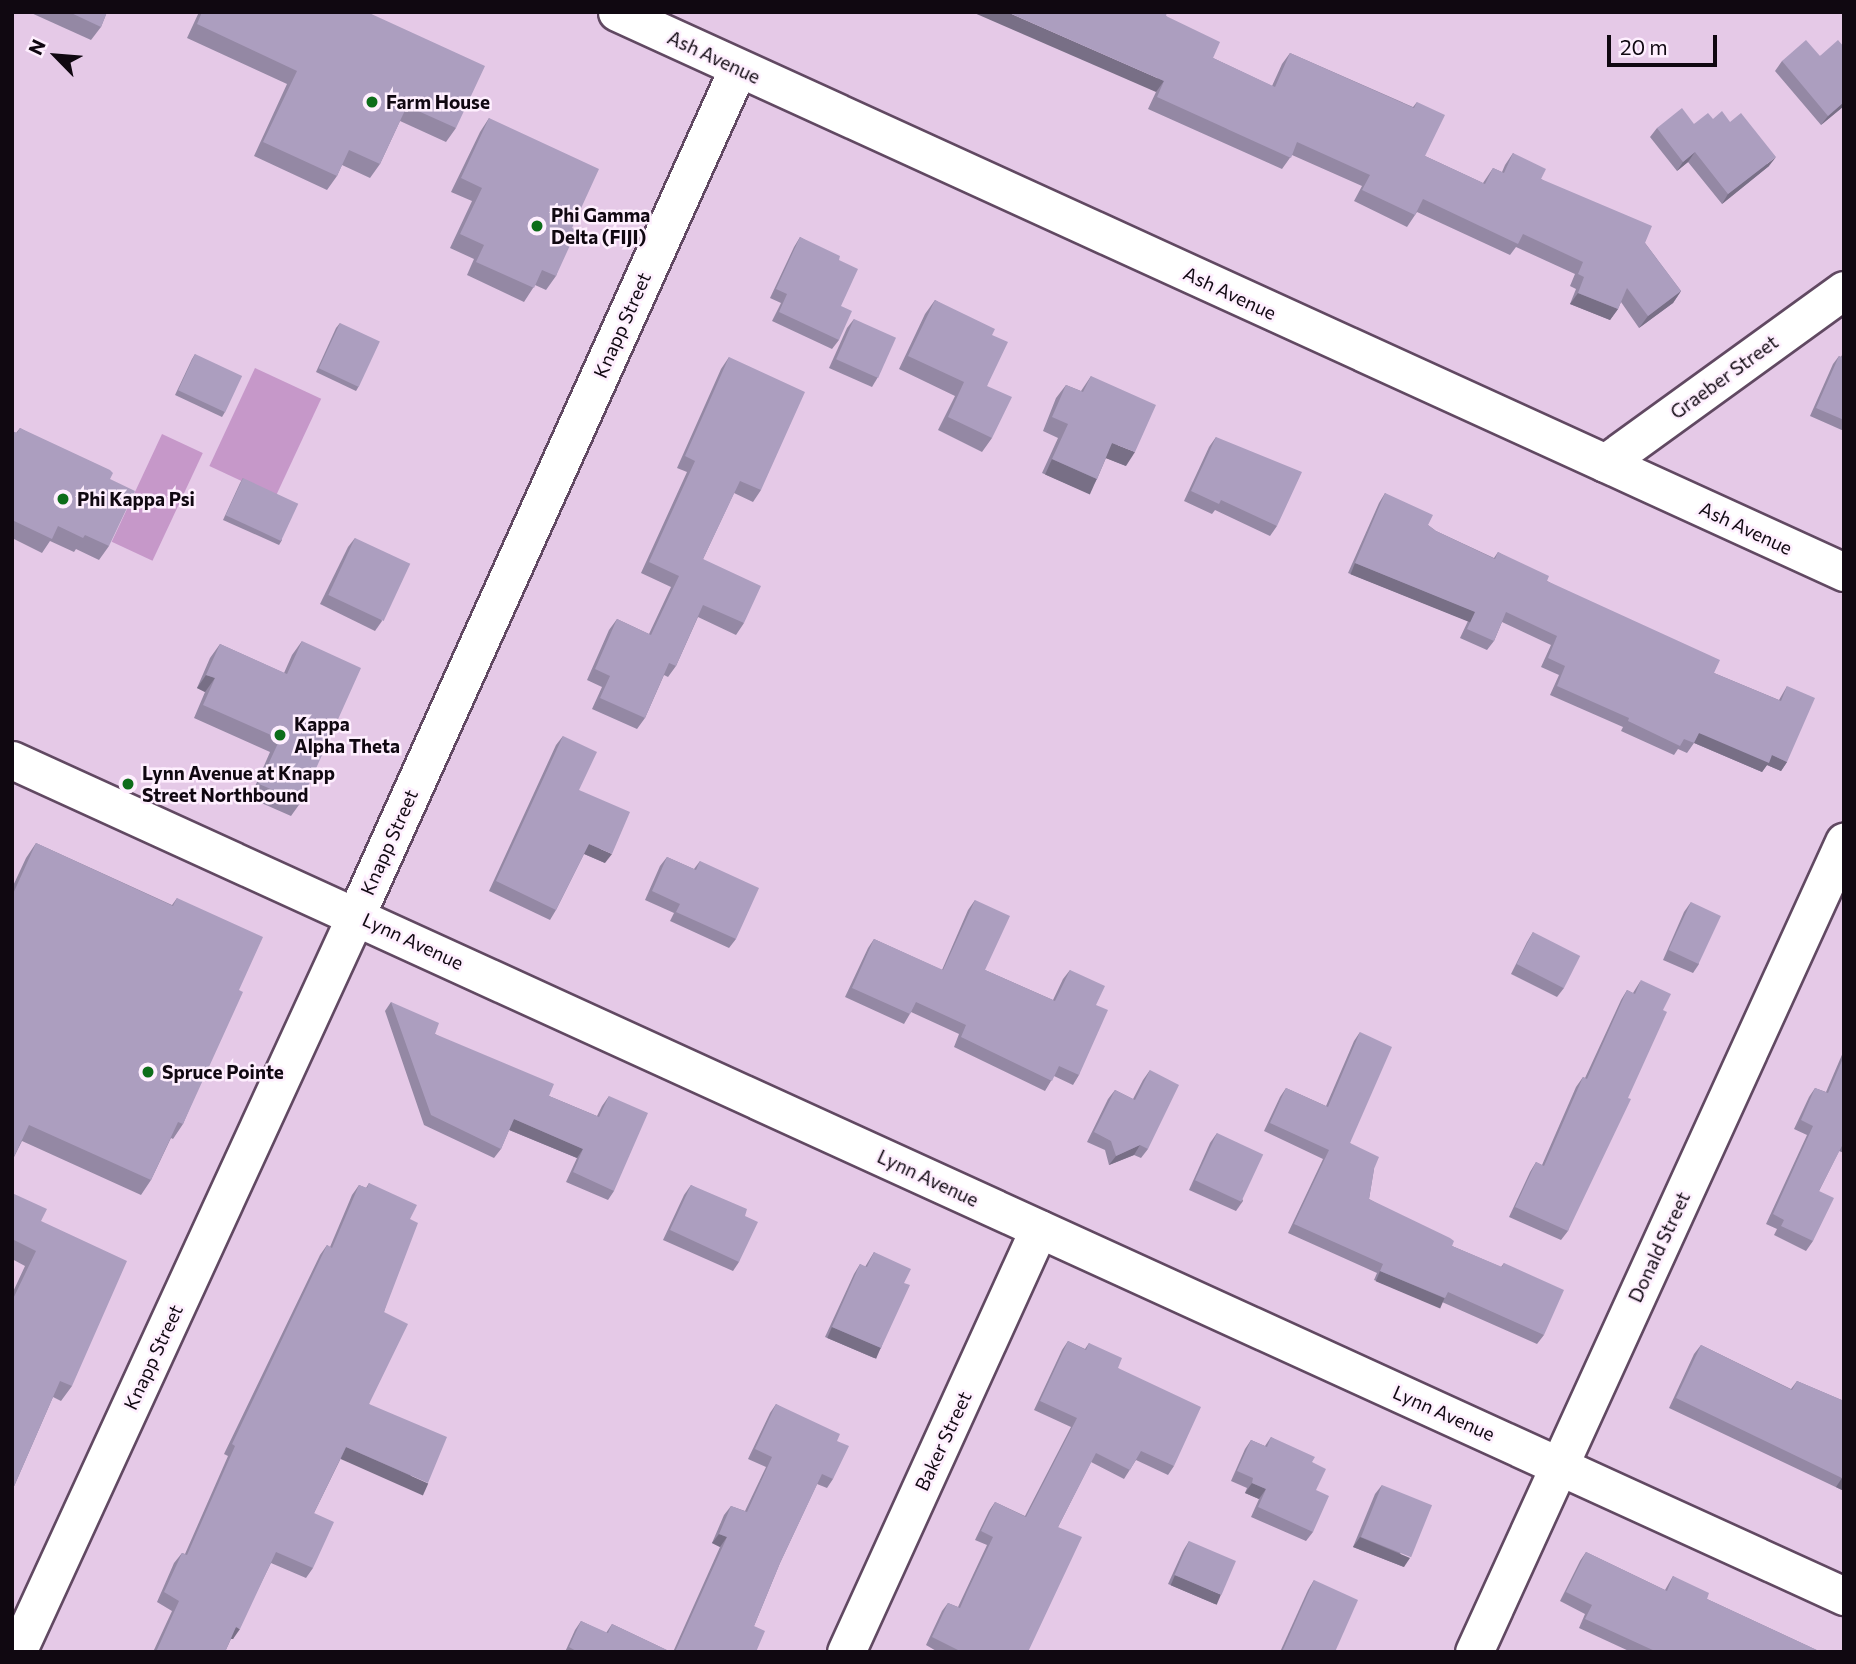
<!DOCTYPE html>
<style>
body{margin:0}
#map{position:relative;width:1856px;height:1664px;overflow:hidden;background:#e5c9e7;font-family:Commissioner,sans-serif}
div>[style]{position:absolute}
.green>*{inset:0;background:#c698c9;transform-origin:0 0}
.roads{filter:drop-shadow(2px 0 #614962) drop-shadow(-2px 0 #614962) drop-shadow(0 2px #614962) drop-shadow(0 -2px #614962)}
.minor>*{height:37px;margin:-18.5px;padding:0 18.5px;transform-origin:18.5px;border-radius:18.5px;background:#fff}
.wall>*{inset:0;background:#9488a4}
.shaded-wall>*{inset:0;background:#786f86;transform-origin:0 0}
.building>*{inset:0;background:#ac9ebf;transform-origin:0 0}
.dots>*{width:19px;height:19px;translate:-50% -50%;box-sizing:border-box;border:4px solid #feeffe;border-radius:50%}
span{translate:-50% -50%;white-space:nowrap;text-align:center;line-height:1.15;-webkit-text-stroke:5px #feeffe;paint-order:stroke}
.street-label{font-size:19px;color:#100811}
.poi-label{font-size:19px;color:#100811;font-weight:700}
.left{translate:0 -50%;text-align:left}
.frame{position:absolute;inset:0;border:14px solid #100811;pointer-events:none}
.north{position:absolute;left:21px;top:21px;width:70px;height:70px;-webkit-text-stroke:5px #feeffe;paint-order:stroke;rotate:295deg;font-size:19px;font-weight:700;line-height:28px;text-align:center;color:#100811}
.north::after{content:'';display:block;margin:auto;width:24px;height:32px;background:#100811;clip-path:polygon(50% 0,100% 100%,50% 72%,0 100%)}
.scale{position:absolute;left:1607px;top:35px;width:110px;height:32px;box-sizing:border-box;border:4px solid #100811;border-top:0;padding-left:9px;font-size:21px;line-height:24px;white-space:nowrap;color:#100811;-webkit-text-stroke:5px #feeffe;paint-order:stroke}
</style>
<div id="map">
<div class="green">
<div style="left:255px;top:368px;width:73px;height:108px;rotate:25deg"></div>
<div style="left:162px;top:434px;width:45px;height:119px;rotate:25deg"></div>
</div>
<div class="roads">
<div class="minor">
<div style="left:617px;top:12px;width:1349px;rotate:24.53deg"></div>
<div style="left:1605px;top:463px;width:295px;rotate:-35.9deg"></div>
<div style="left:12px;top:760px;width:2014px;rotate:24.53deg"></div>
<div style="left:17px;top:1652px;width:811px;rotate:-65.3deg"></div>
<div style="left:356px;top:915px;width:929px;rotate:-65.72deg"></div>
<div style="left:846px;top:1652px;width:465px;rotate:-65.5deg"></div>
<div style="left:1474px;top:1652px;width:891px;rotate:-65.45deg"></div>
</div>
</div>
<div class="wall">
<div style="clip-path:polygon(29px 12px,107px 12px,101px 27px,91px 40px)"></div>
<div style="clip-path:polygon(199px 12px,367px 12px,456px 128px,446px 142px,400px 121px,380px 164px,370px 178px,342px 165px,337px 176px,327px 190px,254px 156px,287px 84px,187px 38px)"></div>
<div style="clip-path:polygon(1166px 16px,1213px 58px,1272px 86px,1282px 64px,1290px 53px,1413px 107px,1417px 102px,1425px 156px,1483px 183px,1493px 168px,1502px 172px,1505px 165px,1513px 153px,1541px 179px,1645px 243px,1681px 291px,1673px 303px,1639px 328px,1621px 302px,1618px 309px,1610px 320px,1570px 304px,1576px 289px,1570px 286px,1575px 274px,1516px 247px,1510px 255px,1417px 212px,1407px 227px,1354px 201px,1362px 186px,1292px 155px,1282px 169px,1148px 109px,1156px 92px)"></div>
<div style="clip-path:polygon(1844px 47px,1844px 106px,1821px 125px,1775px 71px,1782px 61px,1820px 56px)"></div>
<div style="clip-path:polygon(489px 118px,572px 228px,556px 276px,546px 290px,535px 285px,524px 302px,467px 275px,474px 259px,450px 248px,472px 201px,451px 192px,480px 132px)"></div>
<div style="clip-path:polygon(1713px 119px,1730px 122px,1769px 166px,1722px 204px,1688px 162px,1677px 171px,1650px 137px,1657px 128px,1694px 124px)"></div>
<div style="clip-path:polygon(800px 237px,839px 260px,841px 306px,839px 340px,832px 349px,772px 321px,781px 303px,770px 298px,794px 247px)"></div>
<div style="clip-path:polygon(935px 300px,992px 335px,987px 386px,992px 438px,982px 452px,938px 430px,955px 396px,899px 369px,925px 314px)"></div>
<div style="clip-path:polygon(854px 319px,878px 377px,872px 387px,829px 368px,847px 328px)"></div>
<div style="clip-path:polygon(340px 323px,359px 386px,356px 391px,316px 372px,336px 328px)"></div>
<div style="clip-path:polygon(1844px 351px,1844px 431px,1810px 416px,1833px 364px,1839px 356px,1841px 357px)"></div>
<div style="clip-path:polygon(195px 354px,225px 412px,222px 417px,175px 395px,192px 359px)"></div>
<div style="clip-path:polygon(729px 357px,761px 490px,753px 502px,734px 493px,703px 559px,744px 623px,736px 635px,698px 617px,676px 666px,668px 677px,664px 675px,645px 718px,637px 729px,592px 709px,602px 687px,587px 680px,609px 630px,617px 619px,649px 634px,671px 587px,641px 573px,687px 472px,677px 468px,721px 369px)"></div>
<div style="clip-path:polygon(1091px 376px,1126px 466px,1106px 458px,1097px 479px,1088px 493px,1042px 473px,1058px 438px,1043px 431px,1056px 398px,1066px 385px,1081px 391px)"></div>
<div style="clip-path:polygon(20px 428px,110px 479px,109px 546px,99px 560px,76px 549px,74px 552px,50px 541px,42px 553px,12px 538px,12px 431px,16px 433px)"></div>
<div style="clip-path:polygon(1216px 437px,1277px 526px,1270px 536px,1215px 510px,1212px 514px,1184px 501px,1209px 447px)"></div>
<div style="clip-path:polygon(243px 478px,282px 540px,279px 545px,223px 520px,240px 483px)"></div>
<div style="clip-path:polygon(1385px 493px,1436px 531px,1494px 558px,1498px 552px,1547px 581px,1714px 673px,1779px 700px,1787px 686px,1787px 762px,1781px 771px,1767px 765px,1762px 772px,1694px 743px,1687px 753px,1678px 749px,1674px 755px,1621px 731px,1623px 727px,1550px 695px,1559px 675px,1541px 667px,1551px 645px,1502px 622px,1494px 641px,1487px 650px,1460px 638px,1468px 621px,1348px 573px,1379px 503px)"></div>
<div style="clip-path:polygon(355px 538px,382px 621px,375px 631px,320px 604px,348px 547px)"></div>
<div style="clip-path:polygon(302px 641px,301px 802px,291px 816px,250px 798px,270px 752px,194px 718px,205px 692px,197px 688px,210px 658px,220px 644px,284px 673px,292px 655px)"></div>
<div style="clip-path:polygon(563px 736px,579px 790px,605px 863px,584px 854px,556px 910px,550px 920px,489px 891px,556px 745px)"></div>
<div style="clip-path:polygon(36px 843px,172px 905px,177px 898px,239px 990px,183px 1124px,173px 1139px,171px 1138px,151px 1180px,141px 1195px,22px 1141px,12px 1161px,12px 888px,26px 858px)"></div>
<div style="clip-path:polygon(667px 857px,694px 869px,700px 861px,736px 939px,729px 948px,670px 921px,674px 913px,645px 900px,660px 866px)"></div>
<div style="clip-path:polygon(975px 900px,985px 970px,1053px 1000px,1063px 979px,1070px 970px,1096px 1005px,1079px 1075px,1073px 1085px,1054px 1076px,1045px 1091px,954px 1047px,959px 1034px,911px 1012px,904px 1024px,845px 997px,868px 948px,874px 939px,942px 970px,968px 910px)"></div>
<div style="clip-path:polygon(1691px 902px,1699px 964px,1693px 973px,1663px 960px,1684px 912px)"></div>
<div style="clip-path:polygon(1533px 932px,1564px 988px,1557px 997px,1511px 974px,1527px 942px)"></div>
<div style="clip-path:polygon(1641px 980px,1568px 1231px,1561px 1240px,1509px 1217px,1530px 1172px,1536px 1162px,1542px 1165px,1576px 1087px,1583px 1077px,1585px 1078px,1621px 1000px,1627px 990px,1633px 993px)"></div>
<div style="clip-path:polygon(391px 1002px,435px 1034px,549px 1096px,597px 1116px,602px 1106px,609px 1096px,614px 1191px,608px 1200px,566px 1182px,577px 1158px,509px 1130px,501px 1149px,494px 1158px,424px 1125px,385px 1011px)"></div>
<div style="clip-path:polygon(1360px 1032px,1350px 1143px,1374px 1169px,1369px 1199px,1452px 1246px,1501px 1267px,1504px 1263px,1544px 1335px,1537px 1344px,1442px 1302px,1439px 1307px,1374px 1280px,1377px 1273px,1288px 1233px,1323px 1159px,1264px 1131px,1280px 1097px,1286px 1088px,1326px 1106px,1354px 1041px)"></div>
<div style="clip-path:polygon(1844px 1050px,1844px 1153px,1839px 1151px,1819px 1191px,1813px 1241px,1806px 1251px,1774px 1235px,1777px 1229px,1766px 1224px,1807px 1135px,1794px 1129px,1809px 1097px,1815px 1088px,1826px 1092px)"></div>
<div style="clip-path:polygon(1150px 1070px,1148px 1149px,1141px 1158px,1134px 1155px,1109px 1165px,1105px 1150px,1087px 1142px,1108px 1099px,1115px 1090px,1133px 1099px,1143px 1080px)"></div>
<div style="clip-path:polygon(1217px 1133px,1243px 1201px,1236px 1211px,1189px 1190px,1210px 1143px)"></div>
<div style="clip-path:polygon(369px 1183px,410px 1219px,384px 1312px,369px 1404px,421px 1493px,341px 1458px,314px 1513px,313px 1568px,306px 1578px,271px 1563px,233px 1639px,231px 1639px,225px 1652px,153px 1652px,172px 1611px,157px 1602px,174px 1563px,182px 1553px,185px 1554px,228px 1456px,224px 1454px,320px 1255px,327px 1245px,330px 1247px,352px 1195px,359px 1185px,366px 1188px)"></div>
<div style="clip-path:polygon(691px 1185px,745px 1216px,739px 1262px,733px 1271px,663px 1240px,684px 1195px)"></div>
<div style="clip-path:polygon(12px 1193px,41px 1221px,72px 1386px,61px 1401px,53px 1397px,12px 1491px,12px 1294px,25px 1266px,12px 1259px)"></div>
<div style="clip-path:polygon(874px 1252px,904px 1283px,881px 1348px,874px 1358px,825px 1337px,854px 1274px,860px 1264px,865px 1267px)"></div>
<div style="clip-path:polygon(1068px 1341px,1085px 1349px,1089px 1343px,1118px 1368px,1174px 1466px,1168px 1475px,1136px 1460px,1124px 1479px,1091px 1462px,1058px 1527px,1028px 1652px,938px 1652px,926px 1645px,942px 1611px,948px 1603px,958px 1607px,987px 1545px,975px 1540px,989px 1511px,995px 1502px,1025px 1516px,1071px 1427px,1034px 1410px,1062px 1350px)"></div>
<div style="clip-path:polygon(1701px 1345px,1791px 1389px,1797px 1381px,1844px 1401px,1844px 1491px,1669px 1408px,1694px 1354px)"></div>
<div style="clip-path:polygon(776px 1404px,837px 1441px,833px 1479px,827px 1488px,817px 1484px,780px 1563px,754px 1626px,756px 1652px,673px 1652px,720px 1547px,712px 1543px,724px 1515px,731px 1506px,745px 1511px,766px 1467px,748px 1459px,770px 1413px)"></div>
<div style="clip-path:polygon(1271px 1437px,1312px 1462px,1316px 1490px,1313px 1532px,1306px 1541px,1251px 1517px,1259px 1499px,1245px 1493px,1247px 1488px,1231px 1481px,1245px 1449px,1251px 1440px,1265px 1446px)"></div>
<div style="clip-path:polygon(1382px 1485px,1404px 1567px,1353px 1547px,1375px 1494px)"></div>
<div style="clip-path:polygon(1189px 1541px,1215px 1604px,1168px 1584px,1183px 1551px)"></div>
<div style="clip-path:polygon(1586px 1552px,1665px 1590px,1673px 1576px,1707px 1599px,1821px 1652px,1631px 1652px,1579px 1628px,1585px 1614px,1560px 1601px,1580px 1561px)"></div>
<div style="clip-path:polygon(1314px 1580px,1335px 1652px,1280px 1652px,1308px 1590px)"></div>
<div style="clip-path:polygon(581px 1621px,606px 1633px,612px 1624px,671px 1652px,565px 1652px,575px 1630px)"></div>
</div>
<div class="shaded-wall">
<div style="clip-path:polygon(972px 12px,1007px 12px,1164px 81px,1156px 92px)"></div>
<div style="clip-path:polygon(1844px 102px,1844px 106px,1821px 125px,1828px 116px)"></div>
<div style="clip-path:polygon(1695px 152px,1688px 162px,1677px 171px,1683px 162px)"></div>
<div style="clip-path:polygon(1776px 157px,1769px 166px,1722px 204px,1728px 194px)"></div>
<div style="clip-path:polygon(1681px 291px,1673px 303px,1639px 328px,1648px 316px)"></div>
<div style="clip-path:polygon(1578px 293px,1618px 309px,1610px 320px,1570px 304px)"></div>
<div style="clip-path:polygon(1112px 443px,1135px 452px,1126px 466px,1103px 457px)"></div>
<div style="left:1052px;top:459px;width:49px;height:17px;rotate:24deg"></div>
<div style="left:1355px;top:563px;width:130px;height:12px;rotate:22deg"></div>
<div style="clip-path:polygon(206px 675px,215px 678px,205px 692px,197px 688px)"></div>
<div style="clip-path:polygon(1699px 733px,1772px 755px,1787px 762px,1781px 771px,1767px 765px,1762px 772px,1692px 742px)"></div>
<div style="clip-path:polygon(589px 844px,612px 854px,605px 863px,582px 853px)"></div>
<div style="clip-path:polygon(514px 1119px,583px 1149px,577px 1158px,507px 1129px)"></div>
<div style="clip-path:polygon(1140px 1145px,1134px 1155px,1109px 1165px,1116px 1156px)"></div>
<div style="left:1380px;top:1271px;width:70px;height:11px;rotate:23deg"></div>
<div style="left:832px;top:1327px;width:53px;height:12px;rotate:23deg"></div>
<div style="left:346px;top:1447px;width:90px;height:13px;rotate:24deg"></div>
<div style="clip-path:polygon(1842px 1478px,1844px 1479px,1844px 1491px,1836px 1487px)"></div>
<div style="clip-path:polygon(1252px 1483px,1266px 1489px,1259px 1499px,1245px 1493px)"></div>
<div style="clip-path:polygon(719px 1534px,727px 1537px,720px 1547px,712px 1543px)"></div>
<div style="clip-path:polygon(1360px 1537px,1410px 1558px,1404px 1567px,1353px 1547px)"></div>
<div style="left:1175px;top:1575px;width:50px;height:11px;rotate:23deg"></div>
<div style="clip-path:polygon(236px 1627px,240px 1629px,233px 1639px,228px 1638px)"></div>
</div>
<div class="building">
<div style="clip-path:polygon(69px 12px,107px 12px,101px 27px)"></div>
<div style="clip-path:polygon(202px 12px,367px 12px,485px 66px,456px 128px,407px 106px,380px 164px,349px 150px,337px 176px,263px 142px,297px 71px,197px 24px)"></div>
<div style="clip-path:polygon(1007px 12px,1167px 12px,1166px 16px,1220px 42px,1213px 58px,1275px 87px,1290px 53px,1414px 108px,1417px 102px,1445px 115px,1425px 156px,1485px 184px,1493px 168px,1504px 173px,1513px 153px,1546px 169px,1541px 179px,1652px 226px,1645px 243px,1681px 291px,1648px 316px,1627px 288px,1618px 309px,1578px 293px,1584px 277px,1578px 274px,1583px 262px,1523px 234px,1518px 244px,1423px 199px,1415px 215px,1362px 190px,1370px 175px,1297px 142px,1291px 158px,1157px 97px,1164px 81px)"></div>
<div style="clip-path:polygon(1806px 40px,1820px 56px,1838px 40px,1844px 47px,1844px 102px,1828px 116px,1782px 61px)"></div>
<div style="clip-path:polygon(1682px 108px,1694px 124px,1708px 113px,1713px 119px,1722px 111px,1730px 122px,1741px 113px,1776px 157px,1728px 194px,1695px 152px,1683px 162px,1657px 128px)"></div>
<div style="clip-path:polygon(489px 118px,599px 169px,572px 228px,577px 230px,556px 276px,542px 270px,534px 288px,476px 262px,484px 245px,460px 234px,482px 188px,461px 178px)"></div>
<div style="clip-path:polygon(800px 237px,840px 256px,839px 260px,858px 269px,841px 306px,852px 311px,839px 340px,779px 312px,787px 294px,776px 289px)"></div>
<div style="clip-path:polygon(935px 300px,995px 329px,992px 335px,1008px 342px,987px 386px,1012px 397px,992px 438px,948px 417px,964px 382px,908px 356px)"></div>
<div style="left:854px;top:319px;width:46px;height:44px;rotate:24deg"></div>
<div style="left:340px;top:323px;width:44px;height:50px;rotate:25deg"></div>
<div style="left:195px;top:354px;width:52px;height:40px;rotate:25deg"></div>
<div style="clip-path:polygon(1839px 356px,1843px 358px,1844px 357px,1844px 420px,1816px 408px)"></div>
<div style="clip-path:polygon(729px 357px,805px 392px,761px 490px,740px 481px,703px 559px,761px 586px,744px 623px,703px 605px,676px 666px,669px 663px,645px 718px,600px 698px,610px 676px,595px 669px,617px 619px,651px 635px,679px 576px,649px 562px,695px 461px,685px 456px)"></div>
<div style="clip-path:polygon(1091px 376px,1156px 405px,1135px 452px,1112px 443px,1097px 479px,1052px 459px,1068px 424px,1052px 417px,1066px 385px,1083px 392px)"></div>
<div style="clip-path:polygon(20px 428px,110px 470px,113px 473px,110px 479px,135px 491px,109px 546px,85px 535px,83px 538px,58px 526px,52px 539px,12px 520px,12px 505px,14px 502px,12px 501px,12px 431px,17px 433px)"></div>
<div style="clip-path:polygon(1216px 437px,1302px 472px,1277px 526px,1221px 500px,1219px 504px,1191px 491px)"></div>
<div style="left:243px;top:478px;width:61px;height:41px;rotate:25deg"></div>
<div style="clip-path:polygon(1385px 493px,1433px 515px,1428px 525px,1436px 531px,1495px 559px,1498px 552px,1549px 576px,1547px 581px,1720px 660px,1714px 673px,1781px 701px,1787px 686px,1815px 698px,1787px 762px,1772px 755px,1769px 763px,1699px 733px,1694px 743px,1684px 739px,1680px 746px,1628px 721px,1629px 718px,1557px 686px,1565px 666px,1548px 658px,1557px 636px,1506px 612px,1494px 641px,1467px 629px,1475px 612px,1355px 563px)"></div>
<div style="left:355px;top:538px;width:61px;height:63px;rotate:25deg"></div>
<div style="clip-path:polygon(302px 641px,361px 668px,301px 802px,259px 784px,280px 739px,203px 705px,215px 678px,206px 675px,220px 644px,287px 674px)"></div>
<div style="clip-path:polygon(563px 736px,597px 752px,579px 790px,630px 812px,612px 854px,589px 844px,556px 910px,496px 881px)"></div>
<div style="clip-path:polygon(36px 843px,173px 906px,177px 898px,263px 937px,239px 990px,243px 992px,183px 1124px,178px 1122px,151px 1180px,29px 1125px,12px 1161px,12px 896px)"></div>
<div style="clip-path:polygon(667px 857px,696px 870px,700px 861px,759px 888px,736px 939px,676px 912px,680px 904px,652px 891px)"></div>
<div style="clip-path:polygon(975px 900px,1010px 916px,985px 970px,1055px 1001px,1070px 970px,1105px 986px,1096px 1005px,1108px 1010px,1079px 1075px,1059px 1066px,1052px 1081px,961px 1037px,966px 1025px,916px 1002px,910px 1014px,852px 988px,874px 939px,943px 970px)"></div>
<div style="left:1691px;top:902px;width:33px;height:53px;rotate:25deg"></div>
<div style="left:1533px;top:932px;width:53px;height:36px;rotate:27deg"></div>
<div style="clip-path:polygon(1641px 980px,1671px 994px,1663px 1010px,1667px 1012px,1628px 1098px,1631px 1099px,1568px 1231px,1515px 1207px,1536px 1162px,1544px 1166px,1583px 1077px,1587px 1079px,1627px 990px,1635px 994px)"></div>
<div style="clip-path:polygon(391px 1002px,439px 1023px,435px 1034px,554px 1084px,549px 1096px,599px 1117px,609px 1096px,648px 1113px,614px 1191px,573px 1172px,583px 1149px,514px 1119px,501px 1149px,431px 1115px)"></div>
<div style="clip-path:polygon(1360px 1032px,1392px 1047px,1350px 1143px,1379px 1157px,1374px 1169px,1369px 1199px,1450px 1238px,1454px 1241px,1452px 1246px,1502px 1267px,1504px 1263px,1564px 1290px,1544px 1335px,1448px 1292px,1445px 1298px,1380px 1271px,1383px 1264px,1294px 1224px,1329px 1150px,1270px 1123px,1286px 1088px,1328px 1107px)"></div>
<div style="clip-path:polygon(1844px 1056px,1844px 1142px,1819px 1191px,1834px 1198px,1813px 1241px,1781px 1226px,1784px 1220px,1773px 1214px,1813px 1126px,1801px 1120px,1815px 1088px,1828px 1093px)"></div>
<div style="clip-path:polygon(1150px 1070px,1179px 1085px,1148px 1149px,1140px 1145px,1116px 1156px,1111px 1141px,1094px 1132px,1115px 1090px,1135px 1100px)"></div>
<div style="left:1217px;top:1133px;width:51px;height:52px;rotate:25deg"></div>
<div style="clip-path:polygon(369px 1183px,417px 1205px,410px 1219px,418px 1223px,384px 1312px,408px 1324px,369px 1404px,447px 1437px,428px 1483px,346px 1447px,314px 1513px,334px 1522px,313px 1568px,276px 1552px,240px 1629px,236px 1627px,225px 1652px,156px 1652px,179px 1601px,164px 1592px,182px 1553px,187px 1555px,235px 1446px,232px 1444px,327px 1245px,332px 1248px,359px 1185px,367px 1188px)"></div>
<div style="clip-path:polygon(691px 1185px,747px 1209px,745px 1216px,758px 1222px,739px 1262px,670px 1230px)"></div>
<div style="clip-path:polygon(12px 1193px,47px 1209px,41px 1221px,127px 1261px,72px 1386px,60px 1381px,12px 1491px,12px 1301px,36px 1251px,12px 1239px)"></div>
<div style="clip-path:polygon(874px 1252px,911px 1269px,904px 1283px,910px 1285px,881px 1348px,832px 1327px,860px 1264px,867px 1267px)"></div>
<div style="clip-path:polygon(1068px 1341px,1086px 1350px,1089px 1343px,1122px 1358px,1118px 1368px,1201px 1407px,1174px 1466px,1141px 1451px,1130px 1470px,1096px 1453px,1058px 1527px,1082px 1537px,1028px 1652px,962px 1652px,932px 1637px,948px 1603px,960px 1608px,967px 1592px,993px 1537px,981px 1531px,995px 1502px,1026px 1517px,1077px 1418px,1040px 1401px)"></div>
<div style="clip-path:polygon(1701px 1345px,1792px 1390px,1797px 1381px,1844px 1401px,1844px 1479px,1676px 1398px)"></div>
<div style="clip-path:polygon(776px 1404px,840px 1434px,837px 1441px,849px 1446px,833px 1479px,822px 1474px,780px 1563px,754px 1626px,765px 1631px,756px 1652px,675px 1652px,727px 1537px,719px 1534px,731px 1506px,747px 1512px,772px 1457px,755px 1449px)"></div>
<div style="clip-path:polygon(1271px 1437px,1315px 1457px,1312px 1462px,1326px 1469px,1316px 1490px,1329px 1496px,1313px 1532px,1258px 1507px,1266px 1489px,1252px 1483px,1253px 1478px,1237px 1471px,1251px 1440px,1267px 1447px)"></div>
<div style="left:1382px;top:1485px;width:54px;height:56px;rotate:22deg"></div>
<div style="left:1189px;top:1541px;width:51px;height:37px;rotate:23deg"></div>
<div style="clip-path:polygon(1586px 1552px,1667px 1591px,1673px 1576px,1709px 1593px,1707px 1599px,1821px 1652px,1657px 1652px,1585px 1619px,1592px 1605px,1566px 1592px)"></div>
<div style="clip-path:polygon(1314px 1580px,1358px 1600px,1335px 1652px,1282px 1652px)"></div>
<div style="clip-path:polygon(581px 1621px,608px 1633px,612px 1624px,671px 1652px,578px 1652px,569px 1647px)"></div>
</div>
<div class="dots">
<div style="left:372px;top:102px;background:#0d6d1a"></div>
<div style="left:537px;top:226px;background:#0d6d1a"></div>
<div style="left:63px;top:499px;background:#0d6d1a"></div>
<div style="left:280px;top:735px;background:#0d6d1a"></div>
<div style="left:128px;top:784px;background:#0d6d1a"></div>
<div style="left:148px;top:1072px;background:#0d6d1a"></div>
</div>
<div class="street-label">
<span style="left:714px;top:57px;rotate:25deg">Ash Avenue</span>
<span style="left:1230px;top:293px;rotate:25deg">Ash Avenue</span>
<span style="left:622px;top:325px;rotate:-66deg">Knapp Street</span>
<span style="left:1724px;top:377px;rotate:-36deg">Graeber Street</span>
<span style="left:1746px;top:528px;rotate:25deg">Ash Avenue</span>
<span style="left:389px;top:842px;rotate:-66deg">Knapp Street</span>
<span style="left:413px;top:941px;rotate:25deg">Lynn Avenue</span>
<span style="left:928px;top:1178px;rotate:25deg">Lynn Avenue</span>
<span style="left:1659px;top:1247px;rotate:-65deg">Donald Street</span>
<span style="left:153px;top:1357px;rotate:-65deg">Knapp Street</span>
<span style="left:1444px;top:1413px;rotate:24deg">Lynn Avenue</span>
<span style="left:943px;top:1441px;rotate:-65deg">Baker Street</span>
</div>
<div class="poi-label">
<span class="left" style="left:386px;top:102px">Farm House</span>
<span class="left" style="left:551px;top:226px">Phi Gamma<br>Delta (FIJI)</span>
<span class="left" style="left:77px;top:499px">Phi Kappa Psi</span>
<span class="left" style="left:294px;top:735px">Kappa<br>Alpha Theta</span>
<span class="left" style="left:142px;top:784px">Lynn Avenue at Knapp<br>Street Northbound</span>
<span class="left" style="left:162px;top:1072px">Spruce Pointe</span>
</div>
<div class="frame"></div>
<div class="north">N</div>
<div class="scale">20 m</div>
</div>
